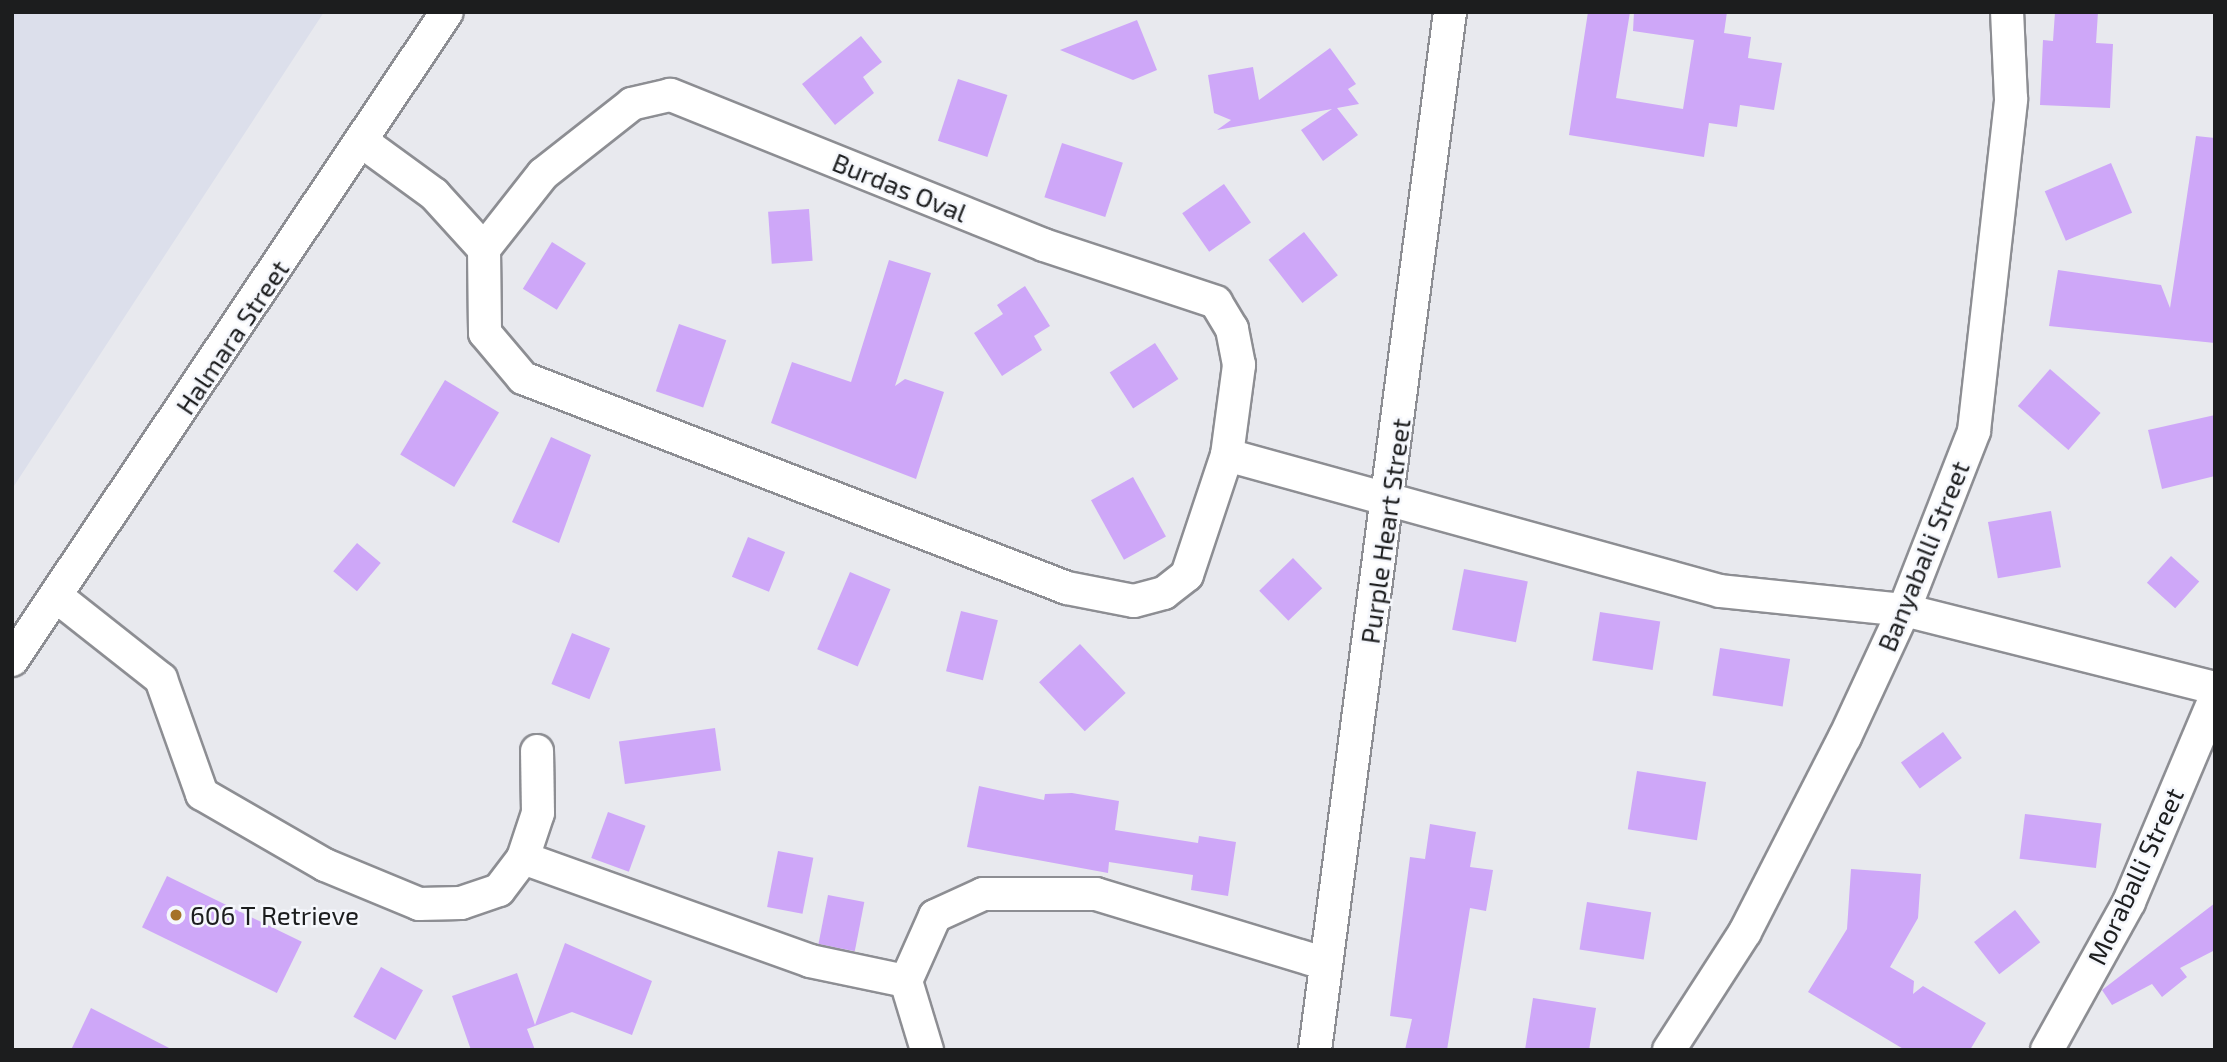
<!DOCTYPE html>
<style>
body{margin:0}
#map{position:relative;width:2227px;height:1062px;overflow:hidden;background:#e8e9ee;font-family:"Exo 2",sans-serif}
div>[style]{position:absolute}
.built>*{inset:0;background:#dcdfeb}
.building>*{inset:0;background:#cea7f8;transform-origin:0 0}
.roads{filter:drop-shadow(2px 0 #8d8e93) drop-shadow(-2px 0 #8d8e93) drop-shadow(0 2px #8d8e93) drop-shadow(0 -2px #8d8e93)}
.minor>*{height:32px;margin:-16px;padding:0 16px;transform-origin:16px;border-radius:16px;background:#fff}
.dots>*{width:19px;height:19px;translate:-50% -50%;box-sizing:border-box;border:4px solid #f5f7fc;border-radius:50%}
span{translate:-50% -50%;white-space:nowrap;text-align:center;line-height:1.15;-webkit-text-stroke:5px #f5f7fc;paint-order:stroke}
.street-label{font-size:26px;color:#1c1d1e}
.poi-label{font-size:26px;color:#1c1d1e}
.left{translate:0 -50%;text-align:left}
.frame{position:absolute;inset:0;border:14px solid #1c1d1e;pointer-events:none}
</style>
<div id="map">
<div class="built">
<div style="clip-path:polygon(12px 12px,324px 12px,12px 489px)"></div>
</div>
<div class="building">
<div style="clip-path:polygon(1588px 12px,1630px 12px,1616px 98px,1683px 109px,1694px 40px,1633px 31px,1634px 12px,1727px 12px,1724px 33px,1751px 37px,1748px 58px,1782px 63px,1774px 110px,1740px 105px,1737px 127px,1709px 123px,1704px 157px,1569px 135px)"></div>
<div style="clip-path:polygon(2055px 12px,2098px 12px,2096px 43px,2113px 44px,2110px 108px,2040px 105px,2043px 40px,2053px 41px)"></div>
<div style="clip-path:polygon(1137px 20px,1157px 70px,1133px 80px,1060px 50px)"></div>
<div style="clip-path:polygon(861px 36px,882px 62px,863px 77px,874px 93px,835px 125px,802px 84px)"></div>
<div style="clip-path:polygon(1330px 48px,1356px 84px,1348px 89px,1359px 104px,1337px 108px,1358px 135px,1323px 161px,1301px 130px,1332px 109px,1217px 130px,1231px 120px,1214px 113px,1208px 75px,1253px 67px,1259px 100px)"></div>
<div style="left:958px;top:79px;width:52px;height:65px;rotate:18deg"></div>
<div style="clip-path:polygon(2196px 136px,2215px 138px,2215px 343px,2049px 326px,2058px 270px,2161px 285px,2170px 308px)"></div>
<div style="left:1062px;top:143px;width:64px;height:57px;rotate:18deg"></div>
<div style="left:2111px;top:163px;width:54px;height:72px;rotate:67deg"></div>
<div style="left:1224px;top:184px;width:47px;height:51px;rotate:55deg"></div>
<div style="left:809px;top:209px;width:52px;height:41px;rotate:86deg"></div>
<div style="left:1304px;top:232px;width:55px;height:45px;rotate:52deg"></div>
<div style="left:552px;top:242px;width:40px;height:55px;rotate:32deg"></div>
<div style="clip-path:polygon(889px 260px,931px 273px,895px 386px,905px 379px,944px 392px,916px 479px,771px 423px,792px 362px,851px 382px)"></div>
<div style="clip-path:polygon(1025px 286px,1050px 326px,1034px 336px,1042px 350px,1002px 376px,974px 333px,1003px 314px,997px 305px)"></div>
<div style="left:679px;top:324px;width:50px;height:71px;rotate:19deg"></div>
<div style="left:1155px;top:343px;width:43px;height:54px;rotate:57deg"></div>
<div style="left:2050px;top:369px;width:67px;height:49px;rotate:41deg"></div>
<div style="left:445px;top:380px;width:63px;height:87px;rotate:31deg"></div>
<div style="clip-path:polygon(2215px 415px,2215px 476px,2162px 489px,2148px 430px)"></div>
<div style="clip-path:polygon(551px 437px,591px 455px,559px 543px,512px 522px)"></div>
<div style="left:1133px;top:477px;width:68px;height:48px;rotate:61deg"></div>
<div style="left:2051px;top:511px;width:57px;height:64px;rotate:80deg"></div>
<div style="left:748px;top:537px;width:40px;height:43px;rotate:22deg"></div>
<div style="left:357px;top:543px;width:31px;height:37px;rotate:40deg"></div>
<div style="left:2171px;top:556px;width:38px;height:36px;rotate:42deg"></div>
<div style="left:1293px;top:558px;width:42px;height:47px;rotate:46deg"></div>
<div style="left:1464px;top:569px;width:65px;height:62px;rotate:11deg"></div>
<div style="left:850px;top:572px;width:44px;height:84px;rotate:23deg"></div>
<div style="left:961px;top:611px;width:38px;height:62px;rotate:14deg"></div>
<div style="left:1600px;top:612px;width:61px;height:49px;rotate:9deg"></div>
<div style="left:572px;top:633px;width:41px;height:55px;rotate:22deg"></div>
<div style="left:1080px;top:644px;width:67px;height:56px;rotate:47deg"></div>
<div style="left:1720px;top:648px;width:71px;height:48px;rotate:9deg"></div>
<div style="left:715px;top:728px;width:43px;height:97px;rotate:82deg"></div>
<div style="left:1943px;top:732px;width:32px;height:52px;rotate:54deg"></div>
<div style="left:1637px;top:771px;width:70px;height:59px;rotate:9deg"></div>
<div style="clip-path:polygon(979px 786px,1044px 800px,1045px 794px,1072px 793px,1119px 801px,1115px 830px,1198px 843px,1199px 836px,1236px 842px,1228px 896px,1191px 890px,1193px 875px,1109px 862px,1108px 873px,967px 847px)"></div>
<div style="left:608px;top:812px;width:40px;height:49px;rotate:20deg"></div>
<div style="left:2025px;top:814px;width:77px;height:45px;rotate:7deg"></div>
<div style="clip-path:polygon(1430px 824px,1476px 832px,1470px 867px,1493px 870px,1486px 911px,1470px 908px,1447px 1050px,1405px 1050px,1412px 1019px,1390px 1016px,1410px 857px,1425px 859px)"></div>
<div style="left:778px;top:851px;width:36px;height:57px;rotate:11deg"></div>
<div style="clip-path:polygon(1851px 869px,1921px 874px,1918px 918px,1890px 967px,1914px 981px,1913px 994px,1923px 986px,1986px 1023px,1970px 1050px,1905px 1050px,1808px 992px,1847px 929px)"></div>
<div style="left:167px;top:876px;width:150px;height:57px;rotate:26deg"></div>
<div style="left:828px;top:895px;width:37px;height:50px;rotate:11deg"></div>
<div style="left:1587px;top:902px;width:65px;height:48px;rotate:9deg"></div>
<div style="clip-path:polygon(2215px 903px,2215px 950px,2180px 968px,2187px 977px,2162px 997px,2152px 984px,2112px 1005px,2102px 990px)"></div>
<div style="left:2015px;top:910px;width:41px;height:52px;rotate:52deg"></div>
<div style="clip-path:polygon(565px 943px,652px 981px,632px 1035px,572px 1012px,527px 1029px,535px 1050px,471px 1050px,452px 996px,517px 973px,535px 1025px)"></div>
<div style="left:381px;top:967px;width:48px;height:57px;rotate:29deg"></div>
<div style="clip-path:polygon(1533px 998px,1596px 1008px,1589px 1050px,1525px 1050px)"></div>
<div style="clip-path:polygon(91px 1008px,173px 1050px,71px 1050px)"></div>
</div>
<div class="roads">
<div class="minor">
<div style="left:364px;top:143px;width:87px;rotate:36.1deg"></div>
<div style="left:434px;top:194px;width:74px;rotate:47.7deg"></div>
<div style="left:1227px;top:455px;width:91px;rotate:-82.4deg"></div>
<div style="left:1239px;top:365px;width:37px;rotate:-101deg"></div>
<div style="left:1232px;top:329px;width:31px;rotate:-121deg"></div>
<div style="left:1216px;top:302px;width:181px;rotate:-161.7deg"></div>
<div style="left:1044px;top:245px;width:403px;rotate:-158.1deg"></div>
<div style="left:670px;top:95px;width:39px;rotate:167deg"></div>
<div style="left:632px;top:104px;width:113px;rotate:141.8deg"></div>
<div style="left:543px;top:174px;width:95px;rotate:128.2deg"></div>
<div style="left:484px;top:249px;width:84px;rotate:89.3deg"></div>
<div style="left:485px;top:333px;width:59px;rotate:49.8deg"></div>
<div style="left:523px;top:378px;width:583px;rotate:21.11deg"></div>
<div style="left:1067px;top:588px;width:68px;rotate:11deg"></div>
<div style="left:1134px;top:601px;width:31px;rotate:-15deg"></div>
<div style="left:1164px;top:593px;width:29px;rotate:-38deg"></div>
<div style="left:1187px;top:575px;width:126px;rotate:-71.6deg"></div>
<div style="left:1227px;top:455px;width:511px;rotate:15.42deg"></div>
<div style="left:1720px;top:591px;width:185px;rotate:5.9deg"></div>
<div style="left:1904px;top:610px;width:321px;rotate:14.1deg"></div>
<div style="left:56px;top:596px;width:134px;rotate:38.3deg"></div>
<div style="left:161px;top:679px;width:122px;rotate:70.4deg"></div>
<div style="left:202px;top:794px;width:142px;rotate:30deg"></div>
<div style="left:325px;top:865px;width:102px;rotate:22.5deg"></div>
<div style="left:419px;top:904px;width:42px;rotate:-1.4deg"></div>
<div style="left:461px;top:903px;width:40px;rotate:-18.9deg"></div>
<div style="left:499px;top:890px;width:40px;rotate:-53deg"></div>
<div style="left:523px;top:858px;width:305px;rotate:19.7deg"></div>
<div style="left:810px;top:961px;width:98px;rotate:11.8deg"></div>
<div style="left:906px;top:981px;width:71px;rotate:-66deg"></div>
<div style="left:935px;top:916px;width:53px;rotate:-24.6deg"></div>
<div style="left:983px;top:894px;width:113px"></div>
<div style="left:1096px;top:894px;width:240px;rotate:16.9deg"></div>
<div style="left:12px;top:660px;width:780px;rotate:-56.13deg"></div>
<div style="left:523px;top:858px;width:47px;rotate:-71.6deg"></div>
<div style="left:538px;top:813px;width:62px;rotate:-90.9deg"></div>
<div style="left:906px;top:981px;width:72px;rotate:73.1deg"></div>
<div style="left:1315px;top:1050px;width:1047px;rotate:-82.59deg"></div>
<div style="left:1669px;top:1050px;width:140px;rotate:-57.2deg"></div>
<div style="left:1745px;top:932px;width:219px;rotate:-62.9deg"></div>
<div style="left:1845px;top:737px;width:140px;rotate:-65.1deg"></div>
<div style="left:1904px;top:610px;width:192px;rotate:-68.6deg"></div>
<div style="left:1974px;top:431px;width:334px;rotate:-83.6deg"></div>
<div style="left:2011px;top:99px;width:87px;rotate:-92.6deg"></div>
<div style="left:2047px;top:1050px;width:169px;rotate:-61deg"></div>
<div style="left:2129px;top:902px;width:221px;rotate:-67.1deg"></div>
</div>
</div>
<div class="dots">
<div style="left:176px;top:915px;background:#a57229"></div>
</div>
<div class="street-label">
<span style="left:900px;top:187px;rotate:22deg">Burdas Oval</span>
<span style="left:232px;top:337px;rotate:-56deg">Halmara Street</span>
<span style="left:1385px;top:531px;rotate:-82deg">Purple Heart Street</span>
<span style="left:1923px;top:556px;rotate:-68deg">Banyaballi Street</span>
<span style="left:2135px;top:876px;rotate:-65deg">Moraballi Street</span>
</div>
<div class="poi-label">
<span class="left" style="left:190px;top:915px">606 T Retrieve</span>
</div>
<div class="frame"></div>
</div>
